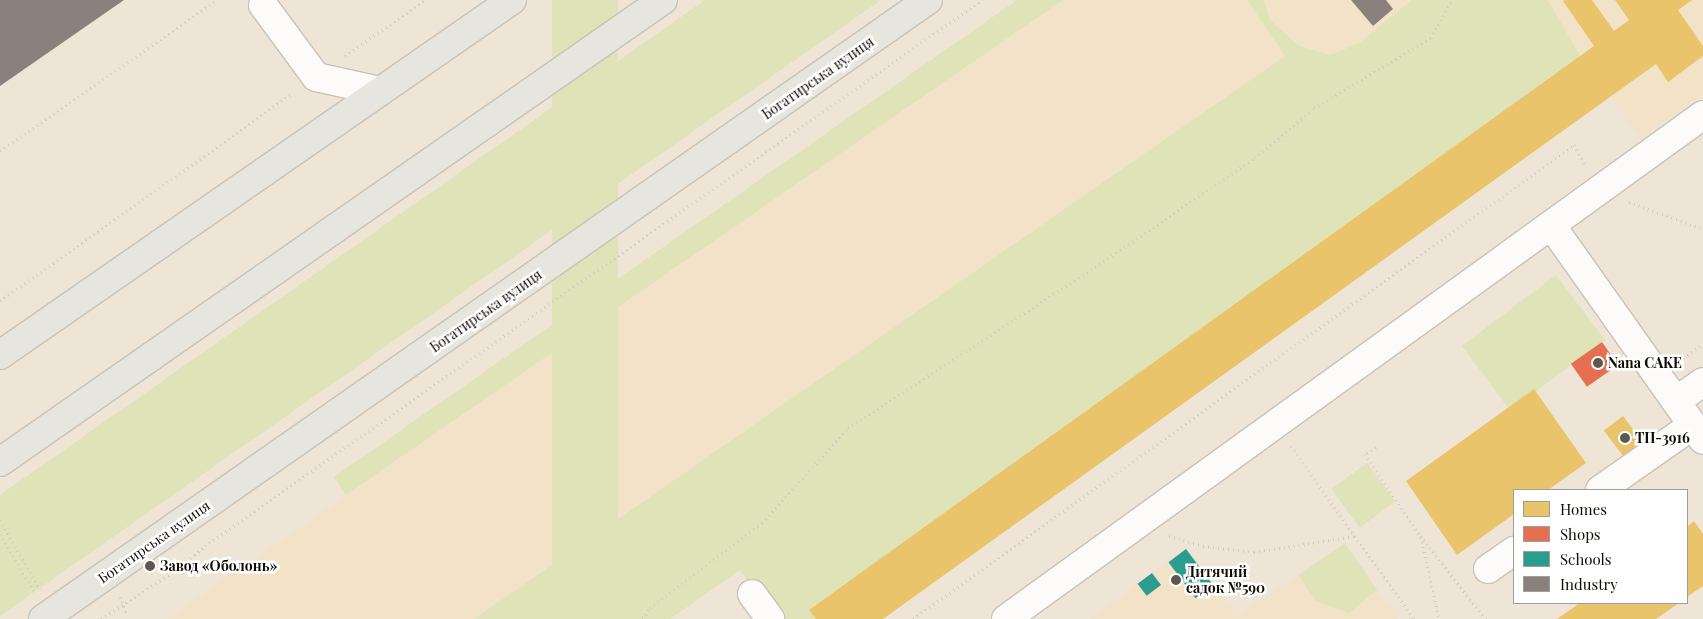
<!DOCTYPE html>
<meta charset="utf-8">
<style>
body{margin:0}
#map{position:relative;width:1703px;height:619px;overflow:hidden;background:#eee5d6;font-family:"Playfair Display",serif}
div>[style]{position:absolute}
.built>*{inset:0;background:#f2e2c8}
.green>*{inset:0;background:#e0e3b7;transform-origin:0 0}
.homes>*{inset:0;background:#e9c46a;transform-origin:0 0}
.shops>*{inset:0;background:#e76f51;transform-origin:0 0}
.schools>*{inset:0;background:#2a9d8f;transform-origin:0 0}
.industry>*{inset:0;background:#8a817c}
.path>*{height:3px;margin-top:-1.5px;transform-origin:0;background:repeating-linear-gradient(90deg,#ceccc8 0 1px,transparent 0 5px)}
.roads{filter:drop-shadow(1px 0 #c9c2b7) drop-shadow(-1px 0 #c9c2b7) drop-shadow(0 1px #c9c2b7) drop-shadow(0 -1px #c9c2b7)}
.minor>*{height:28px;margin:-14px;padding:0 14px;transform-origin:14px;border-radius:14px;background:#fcfbf9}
.major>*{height:28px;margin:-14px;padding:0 14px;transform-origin:14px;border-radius:14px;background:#e6e5de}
.dots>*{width:14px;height:14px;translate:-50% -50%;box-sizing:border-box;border:2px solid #fff;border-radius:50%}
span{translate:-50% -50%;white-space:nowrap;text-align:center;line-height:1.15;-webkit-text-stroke:5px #fff;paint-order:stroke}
.street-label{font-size:14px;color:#100b03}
.poi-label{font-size:14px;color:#100b03;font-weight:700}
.left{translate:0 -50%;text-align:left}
.legend{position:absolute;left:1513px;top:489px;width:175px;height:115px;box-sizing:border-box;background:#fff;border:1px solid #9f9d9a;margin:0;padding:6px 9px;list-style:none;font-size:15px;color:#100b03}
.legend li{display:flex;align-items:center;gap:10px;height:25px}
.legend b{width:25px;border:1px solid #9f9d9a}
</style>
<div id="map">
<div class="built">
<div style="clip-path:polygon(1063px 0,1247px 0,1285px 56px,474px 619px,167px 619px)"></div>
<div style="clip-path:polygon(1264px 0,1412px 0,1359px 43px,1331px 55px,1299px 46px,1270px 20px)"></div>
<div style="clip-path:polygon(1542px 0,1703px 0,1703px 95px,1640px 139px)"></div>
<div style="clip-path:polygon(1186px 549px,1236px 617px,1299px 575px,1315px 601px,1349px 613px,1377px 590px,1398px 619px,1089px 619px)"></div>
</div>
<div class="green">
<div style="left:552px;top:0;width:66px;height:673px"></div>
<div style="clip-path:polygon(705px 0,881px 0,0 616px,0 495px)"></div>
<div style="clip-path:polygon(1017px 0,1063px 0,346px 495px,334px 477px)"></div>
<div style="clip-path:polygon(1247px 0,1264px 0,1270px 20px,1299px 46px,1331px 55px,1359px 43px,1412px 0,1548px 0,1580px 56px,810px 610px,816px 619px,774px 619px,740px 570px,670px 619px,474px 619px,1285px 56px)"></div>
<div style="left:1556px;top:275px;width:81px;height:118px;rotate:53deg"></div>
<div style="left:1367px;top:463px;width:48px;height:44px;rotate:54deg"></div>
<div style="clip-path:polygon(1345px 543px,1377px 590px,1349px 613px,1315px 601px,1299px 575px)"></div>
</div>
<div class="homes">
<div style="clip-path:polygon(1565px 0,1592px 0,1614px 31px,1629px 20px,1615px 0,1692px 0,1678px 10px,1703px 46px,1703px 56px,1668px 82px,1656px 64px,883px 619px,816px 619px,809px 610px,1594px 46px,1563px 1px)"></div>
<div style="clip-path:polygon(1534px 389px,1586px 463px,1548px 490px,1514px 490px,1514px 514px,1457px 555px,1406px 481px)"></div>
<div style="left:1623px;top:416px;width:39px;height:24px;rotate:53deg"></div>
<div style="clip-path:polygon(1694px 521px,1703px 534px,1703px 586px,1687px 597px,1687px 527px)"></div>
<div style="clip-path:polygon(1580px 603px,1679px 603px,1656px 619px,1557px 619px)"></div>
</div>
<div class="shops">
<div style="left:1602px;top:342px;width:28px;height:38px;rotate:55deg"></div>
</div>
<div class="schools">
<div style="left:1186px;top:549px;width:45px;height:22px;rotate:53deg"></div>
<div style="left:1152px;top:573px;width:15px;height:18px;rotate:53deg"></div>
</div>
<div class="industry">
<div style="clip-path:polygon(0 0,124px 0,0 86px)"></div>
<div style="clip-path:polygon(1351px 0,1386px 0,1393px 9px,1373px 26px)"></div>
</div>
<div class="path">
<div style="left:345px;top:56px;width:98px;rotate:-35deg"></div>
<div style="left:0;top:151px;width:264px;rotate:-34.8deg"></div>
<div style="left:1629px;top:202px;width:79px;rotate:20deg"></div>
<div style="left:0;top:301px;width:359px;rotate:-35.4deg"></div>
<div style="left:1679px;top:361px;width:29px;rotate:-35deg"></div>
<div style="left:1291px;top:446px;width:212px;rotate:54.6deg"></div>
<div style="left:1376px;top:447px;width:13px;rotate:148deg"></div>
<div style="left:1365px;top:454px;width:99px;rotate:56.1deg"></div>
<div style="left:1420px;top:536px;width:106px;rotate:51.5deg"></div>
<div style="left:0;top:520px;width:80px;rotate:59.9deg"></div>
<div style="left:0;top:534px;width:66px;rotate:59.2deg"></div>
<div style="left:1169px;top:536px;width:35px;rotate:16deg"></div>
<div style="left:1203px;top:546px;width:51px;rotate:6.7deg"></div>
<div style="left:1254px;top:552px;width:102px;rotate:-9deg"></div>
<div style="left:1421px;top:537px;width:84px;rotate:77.6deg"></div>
<div style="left:172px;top:563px;width:16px;rotate:38deg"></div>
<div style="left:120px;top:597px;width:18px;rotate:68deg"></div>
<div style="left:101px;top:619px;width:93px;rotate:-33.2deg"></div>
<div style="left:179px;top:568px;width:34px;rotate:-40deg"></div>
<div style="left:205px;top:546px;width:950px;rotate:-35.1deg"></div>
<div style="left:643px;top:619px;width:13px;rotate:-58deg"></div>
<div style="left:650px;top:608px;width:141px;rotate:-37.2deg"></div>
<div style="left:762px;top:523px;width:128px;rotate:-47.8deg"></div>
<div style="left:848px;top:428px;width:320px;rotate:-33.1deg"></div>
<div style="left:1116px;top:253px;width:168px;rotate:-34.4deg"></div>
<div style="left:1255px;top:158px;width:77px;rotate:-40.3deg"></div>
<div style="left:1314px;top:108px;width:136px;rotate:-30.9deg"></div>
<div style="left:1431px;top:38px;width:43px;rotate:-61.1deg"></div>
<div style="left:913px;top:619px;width:813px;rotate:-35.64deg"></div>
<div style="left:1574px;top:145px;width:25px;rotate:61deg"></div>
</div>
<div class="roads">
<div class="minor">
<div style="left:263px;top:5px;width:89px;rotate:53.6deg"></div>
<div style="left:316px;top:77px;width:66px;rotate:12.3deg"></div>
<div style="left:1551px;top:225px;width:263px;rotate:54.7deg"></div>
<div style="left:1676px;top:401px;width:33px;rotate:-35deg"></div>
<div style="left:1600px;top:490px;width:113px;rotate:-35deg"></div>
<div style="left:1488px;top:569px;width:32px;rotate:-35deg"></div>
<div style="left:752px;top:594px;width:31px;rotate:54deg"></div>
<div style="left:1006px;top:619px;width:860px;rotate:-35.87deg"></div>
</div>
<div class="major">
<div style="left:0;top:355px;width:623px;rotate:-34.74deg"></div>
<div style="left:0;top:462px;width:808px;rotate:-34.87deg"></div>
<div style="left:43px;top:619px;width:1080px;rotate:-34.97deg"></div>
</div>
</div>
<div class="dots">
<div style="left:1598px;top:363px;background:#5e574d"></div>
<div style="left:1625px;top:438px;background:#5e574d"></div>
<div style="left:150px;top:566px;background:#5e574d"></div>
<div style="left:1176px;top:580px;background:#5e574d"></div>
</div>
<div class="street-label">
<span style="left:818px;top:78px;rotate:-35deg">Богатирська вулиця</span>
<span style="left:486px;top:311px;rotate:-35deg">Богатирська вулиця</span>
<span style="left:154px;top:542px;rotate:-35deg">Богатирська вулиця</span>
</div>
<div class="poi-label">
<span class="left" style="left:1608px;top:363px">Nana CAKE</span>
<span class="left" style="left:1635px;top:438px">ТП-3916</span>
<span class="left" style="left:160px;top:566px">Завод «Оболонь»</span>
<span class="left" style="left:1186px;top:580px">Дитячий<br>садок №590</span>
</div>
<ul class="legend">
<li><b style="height:14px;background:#e9c46a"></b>Homes</li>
<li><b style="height:14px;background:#e76f51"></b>Shops</li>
<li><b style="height:14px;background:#2a9d8f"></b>Schools</li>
<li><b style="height:14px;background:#8a817c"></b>Industry</li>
</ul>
</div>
